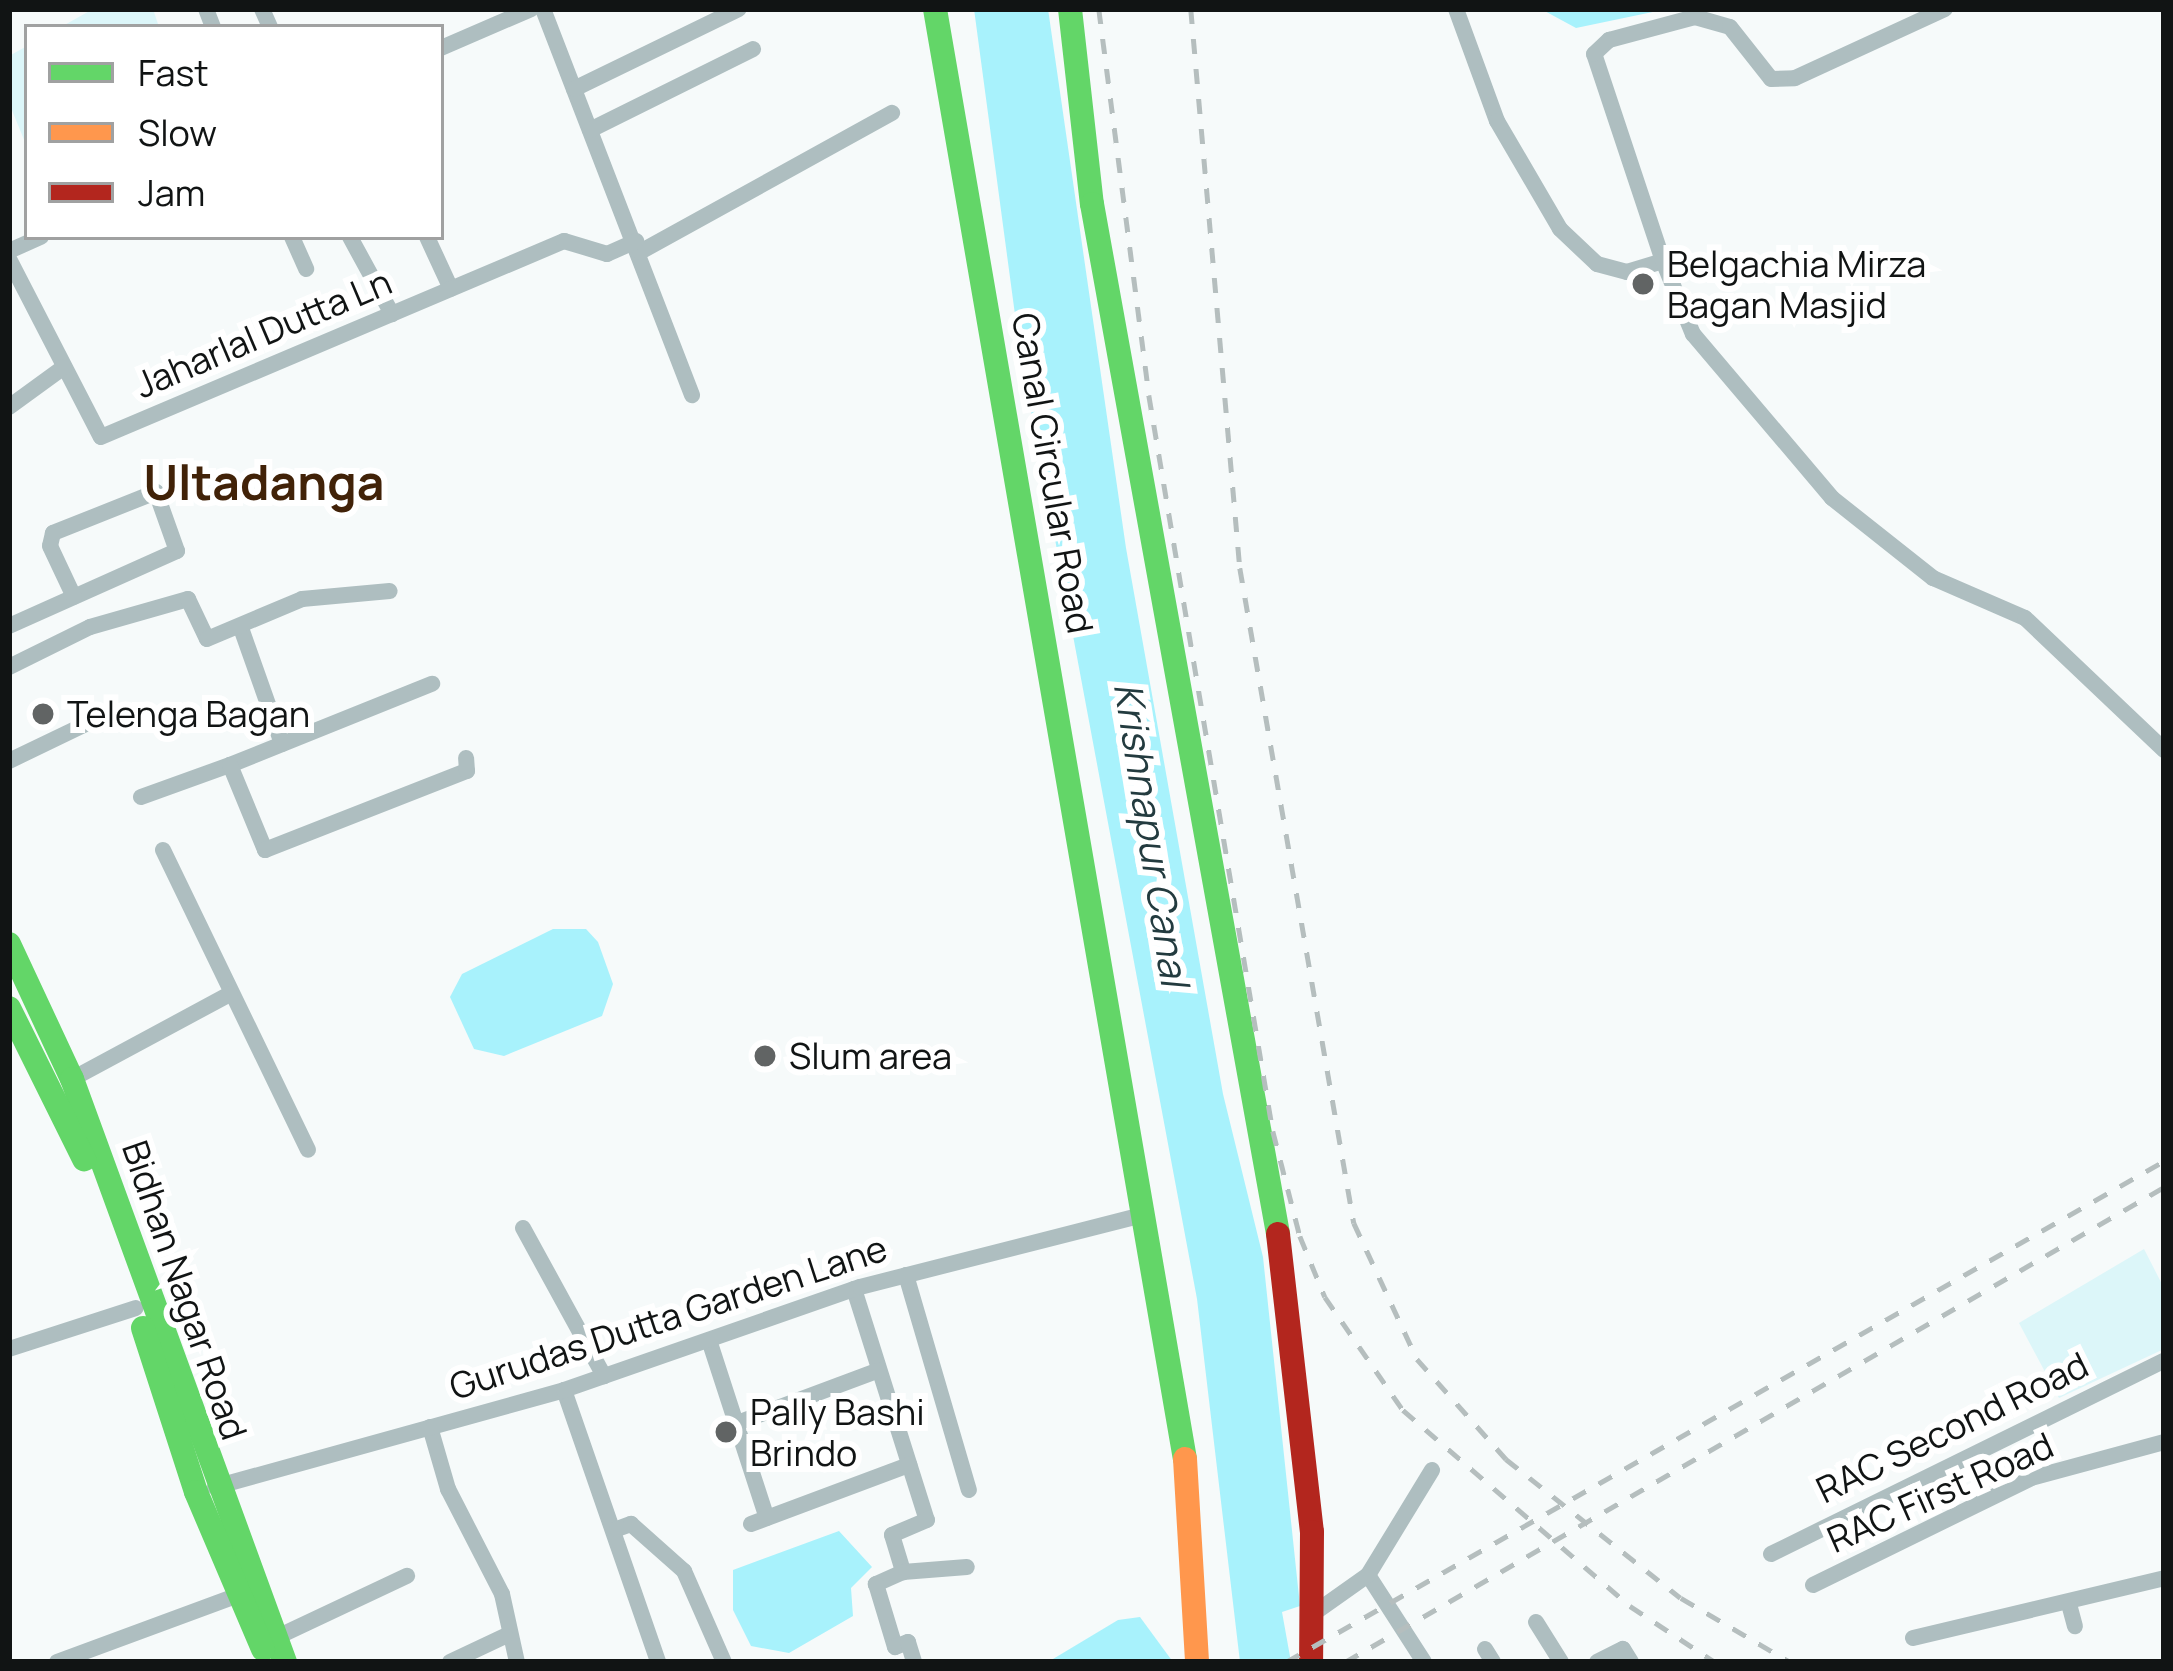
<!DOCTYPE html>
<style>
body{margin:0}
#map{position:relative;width:2173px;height:1671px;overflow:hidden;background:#f6fafa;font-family:Manrope,sans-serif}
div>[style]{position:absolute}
.green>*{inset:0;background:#dcf6f9}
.water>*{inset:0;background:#a8f2fc}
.street>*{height:16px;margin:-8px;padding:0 8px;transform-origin:8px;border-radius:8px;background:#aebec0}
.fast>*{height:24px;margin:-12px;padding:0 12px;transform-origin:12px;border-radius:12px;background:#63d668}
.slow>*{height:24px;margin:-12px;padding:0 12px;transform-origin:12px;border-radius:12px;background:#ff974d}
.jam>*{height:24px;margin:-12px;padding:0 12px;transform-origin:12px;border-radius:12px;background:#b3261e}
.rail>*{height:4.5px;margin-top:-2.25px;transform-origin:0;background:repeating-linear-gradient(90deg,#b5bebe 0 15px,transparent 0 30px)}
.dots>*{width:33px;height:33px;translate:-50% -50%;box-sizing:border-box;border:6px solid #fff;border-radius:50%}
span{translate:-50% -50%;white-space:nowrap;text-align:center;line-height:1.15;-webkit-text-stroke:12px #fff;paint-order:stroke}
.poi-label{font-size:36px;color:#111414}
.left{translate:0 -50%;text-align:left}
.street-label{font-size:36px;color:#111414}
.water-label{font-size:39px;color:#233b3f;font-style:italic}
.district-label{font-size:48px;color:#412208;font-weight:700}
.frame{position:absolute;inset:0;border:12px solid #111414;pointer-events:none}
.legend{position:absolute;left:24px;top:24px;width:420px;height:216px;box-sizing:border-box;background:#fff;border:3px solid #a0a1a1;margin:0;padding:15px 21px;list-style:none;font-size:36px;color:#111414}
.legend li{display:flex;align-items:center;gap:24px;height:60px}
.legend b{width:60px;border:3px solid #a0a1a1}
</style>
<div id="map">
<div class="green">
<div style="clip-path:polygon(93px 9px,153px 9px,159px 27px,61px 27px)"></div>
<div style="clip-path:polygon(27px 46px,27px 147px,9px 103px,9px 56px)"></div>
<div style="clip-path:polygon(2144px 1249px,2164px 1288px,2164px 1349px,2059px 1398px,2019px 1323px)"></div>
</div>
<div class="water">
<div style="clip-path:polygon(974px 9px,1048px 9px,1126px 548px,1223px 1094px,1263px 1257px,1300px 1606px,1282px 1612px,1291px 1662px,1240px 1662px,1197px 1299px,1020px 352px)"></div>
<div style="clip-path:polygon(1541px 9px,1667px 9px,1576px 28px)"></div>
<div style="clip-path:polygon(553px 929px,586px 929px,598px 942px,613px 984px,602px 1016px,504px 1056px,474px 1049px,450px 997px,462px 974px)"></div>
<div style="clip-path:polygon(839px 1531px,872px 1567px,851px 1588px,853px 1616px,789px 1653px,751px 1646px,733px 1610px,733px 1570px)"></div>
<div style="clip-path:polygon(1140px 1617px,1173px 1662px,1048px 1662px,1118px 1620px)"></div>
</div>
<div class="street">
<div style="left:206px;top:9px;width:19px;rotate:69deg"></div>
<div style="left:262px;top:9px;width:20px;rotate:66deg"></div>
<div style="left:543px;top:9px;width:414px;rotate:68.9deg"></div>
<div style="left:1456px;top:9px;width:119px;rotate:69.9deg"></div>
<div style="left:1497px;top:121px;width:125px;rotate:59.7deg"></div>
<div style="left:1560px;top:229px;width:51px;rotate:43.4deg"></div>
<div style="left:1597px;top:264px;width:31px;rotate:15deg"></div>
<div style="left:1627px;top:272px;width:38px;rotate:-17deg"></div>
<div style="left:1663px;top:261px;width:218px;rotate:-108.4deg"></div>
<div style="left:1594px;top:54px;width:21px;rotate:-43deg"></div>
<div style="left:1609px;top:40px;width:89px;rotate:-15deg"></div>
<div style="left:1695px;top:17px;width:36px;rotate:16deg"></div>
<div style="left:1730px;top:27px;width:66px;rotate:51.7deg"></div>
<div style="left:1771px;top:79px;width:24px;rotate:-2deg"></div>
<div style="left:1795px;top:78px;width:165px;rotate:-24.7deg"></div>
<div style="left:441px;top:48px;width:98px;rotate:-23.4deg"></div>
<div style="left:574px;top:89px;width:183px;rotate:-25.9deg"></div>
<div style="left:590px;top:130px;width:182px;rotate:-26.4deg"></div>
<div style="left:292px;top:237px;width:35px;rotate:66deg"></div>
<div style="left:350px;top:237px;width:88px;rotate:61.4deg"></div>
<div style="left:427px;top:237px;width:57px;rotate:65.2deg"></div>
<div style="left:9px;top:251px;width:35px;rotate:-24deg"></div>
<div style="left:640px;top:252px;width:288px;rotate:-28.9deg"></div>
<div style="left:9px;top:259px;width:200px;rotate:62.7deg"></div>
<div style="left:101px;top:437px;width:503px;rotate:-22.94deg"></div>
<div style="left:564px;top:241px;width:45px;rotate:16.8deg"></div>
<div style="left:607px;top:254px;width:32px;rotate:-24deg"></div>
<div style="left:1663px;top:261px;width:79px;rotate:67.7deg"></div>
<div style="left:1693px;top:334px;width:215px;rotate:49.7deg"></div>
<div style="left:1832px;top:498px;width:129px;rotate:38.4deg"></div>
<div style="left:1933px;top:578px;width:100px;rotate:23.5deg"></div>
<div style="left:2025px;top:618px;width:192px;rotate:43.5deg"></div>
<div style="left:9px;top:407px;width:68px;rotate:-36deg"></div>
<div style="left:9px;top:626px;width:184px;rotate:-24.1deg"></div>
<div style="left:177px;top:551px;width:63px;rotate:-109.6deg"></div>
<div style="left:156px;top:492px;width:111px;rotate:158.3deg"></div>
<div style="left:53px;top:533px;width:13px;rotate:103deg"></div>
<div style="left:50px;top:546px;width:56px;rotate:64.8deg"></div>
<div style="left:241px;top:628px;width:123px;rotate:70.5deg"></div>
<div style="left:9px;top:667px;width:90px;rotate:-26.3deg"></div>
<div style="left:90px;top:627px;width:102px;rotate:-15.9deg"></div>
<div style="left:188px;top:599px;width:44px;rotate:64.6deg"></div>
<div style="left:207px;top:639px;width:103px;rotate:-22.8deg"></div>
<div style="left:302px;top:599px;width:88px;rotate:-5.2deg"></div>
<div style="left:9px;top:761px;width:85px;rotate:-25.7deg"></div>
<div style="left:230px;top:765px;width:218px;rotate:-21.9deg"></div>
<div style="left:141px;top:797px;width:95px;rotate:-19.8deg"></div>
<div style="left:230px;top:765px;width:92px;rotate:67.6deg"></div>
<div style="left:265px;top:850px;width:217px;rotate:-21.4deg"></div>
<div style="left:467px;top:771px;width:13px;rotate:-94deg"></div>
<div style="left:163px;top:850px;width:333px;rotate:64.2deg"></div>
<div style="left:72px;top:1079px;width:179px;rotate:-28.3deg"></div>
<div style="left:523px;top:1228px;width:169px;rotate:61.3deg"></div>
<div style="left:906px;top:1275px;width:224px;rotate:73.7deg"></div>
<div style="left:854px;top:1289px;width:242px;rotate:72.5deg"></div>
<div style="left:927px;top:1520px;width:38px;rotate:157deg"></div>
<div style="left:892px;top:1535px;width:39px;rotate:73deg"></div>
<div style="left:903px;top:1572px;width:64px;rotate:-4.5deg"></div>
<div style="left:709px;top:1340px;width:187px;rotate:72deg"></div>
<div style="left:9px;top:1349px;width:133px;rotate:-17.9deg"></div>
<div style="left:564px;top:1390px;width:288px;rotate:70.9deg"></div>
<div style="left:740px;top:1422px;width:148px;rotate:-20.5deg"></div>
<div style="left:430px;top:1427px;width:65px;rotate:73.8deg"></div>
<div style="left:448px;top:1489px;width:118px;rotate:62.8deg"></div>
<div style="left:502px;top:1594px;width:70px;rotate:77.6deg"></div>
<div style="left:215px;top:1487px;width:362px;rotate:-15.5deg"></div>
<div style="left:564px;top:1390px;width:313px;rotate:-19.2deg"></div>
<div style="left:860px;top:1287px;width:292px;rotate:-14.3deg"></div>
<div style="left:751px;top:1524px;width:169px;rotate:-20.5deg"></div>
<div style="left:617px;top:1529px;width:15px;rotate:-20deg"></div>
<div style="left:631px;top:1524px;width:71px;rotate:41.6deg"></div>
<div style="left:684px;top:1571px;width:99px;rotate:66.3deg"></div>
<div style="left:1771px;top:1554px;width:438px;rotate:-26.2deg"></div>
<div style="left:903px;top:1572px;width:30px;rotate:156deg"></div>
<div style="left:876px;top:1584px;width:66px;rotate:73.2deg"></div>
<div style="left:895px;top:1647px;width:14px;rotate:-21deg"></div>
<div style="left:908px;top:1642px;width:21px;rotate:73deg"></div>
<div style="left:1368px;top:1575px;width:103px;rotate:57.2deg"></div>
<div style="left:1813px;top:1585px;width:243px;rotate:-26.1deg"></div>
<div style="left:2031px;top:1478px;width:138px;rotate:-15.1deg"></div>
<div style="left:2069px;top:1604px;width:23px;rotate:75deg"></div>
<div style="left:1310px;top:1616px;width:71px;rotate:-35.3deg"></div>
<div style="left:1368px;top:1575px;width:123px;rotate:-58.6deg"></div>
<div style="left:1536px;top:1622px;width:47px;rotate:58deg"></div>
<div style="left:275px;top:1638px;width:146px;rotate:-25.2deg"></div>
<div style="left:1913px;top:1638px;width:258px;rotate:-13.4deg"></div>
<div style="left:1485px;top:1649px;width:15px;rotate:58deg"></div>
<div style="left:57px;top:1662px;width:205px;rotate:-20.3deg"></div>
<div style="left:450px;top:1662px;width:61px;rotate:-25.3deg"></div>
<div style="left:1597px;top:1662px;width:29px;rotate:-27deg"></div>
<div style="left:1623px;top:1649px;width:15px;rotate:58deg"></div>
</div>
<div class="fast">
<div style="left:935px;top:9px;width:1471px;rotate:80.22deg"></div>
<div style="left:1070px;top:9px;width:196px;rotate:83.6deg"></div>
<div style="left:1092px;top:204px;width:1047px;rotate:79.76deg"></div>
<div style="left:9px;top:944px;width:149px;rotate:65deg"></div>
<div style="left:72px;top:1079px;width:621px;rotate:69.93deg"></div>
<div style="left:9px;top:1008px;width:169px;rotate:63.6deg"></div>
<div style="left:143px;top:1328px;width:172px;rotate:72.1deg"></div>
<div style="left:196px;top:1492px;width:171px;rotate:66.9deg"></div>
</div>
<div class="slow">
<div style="left:1185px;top:1459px;width:203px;rotate:86.6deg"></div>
</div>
<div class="jam">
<div style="left:1278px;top:1234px;width:300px;rotate:83.5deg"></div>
<div style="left:1312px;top:1532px;width:130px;rotate:90.4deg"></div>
</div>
<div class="rail">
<div style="left:1099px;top:9px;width:389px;rotate:82.6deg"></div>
<div style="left:1149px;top:395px;width:746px;rotate:80.44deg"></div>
<div style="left:1273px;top:1131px;width:108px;rotate:75.6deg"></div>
<div style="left:1300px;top:1236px;width:66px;rotate:67.7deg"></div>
<div style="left:1325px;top:1297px;width:137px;rotate:55.4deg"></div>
<div style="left:1403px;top:1410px;width:300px;rotate:40.8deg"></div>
<div style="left:1630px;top:1606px;width:102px;rotate:33.4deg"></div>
<div style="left:1191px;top:9px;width:561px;rotate:84.99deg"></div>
<div style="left:1240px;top:568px;width:665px;rotate:80.13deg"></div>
<div style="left:1354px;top:1223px;width:150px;rotate:65.1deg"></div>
<div style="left:1417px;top:1359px;width:134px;rotate:48.3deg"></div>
<div style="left:1506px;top:1459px;width:223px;rotate:38.5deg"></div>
<div style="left:1681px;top:1598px;width:126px;rotate:30.4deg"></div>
<div style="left:1286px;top:1662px;width:1011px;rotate:-29.71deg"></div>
<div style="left:1345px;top:1662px;width:947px;rotate:-30.11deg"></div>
</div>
<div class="dots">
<div style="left:1643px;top:284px;background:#616464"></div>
<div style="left:43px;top:714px;background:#616464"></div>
<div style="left:765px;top:1056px;background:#616464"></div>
<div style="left:726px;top:1432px;background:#616464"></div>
</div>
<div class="poi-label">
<span class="left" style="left:1667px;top:284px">Belgachia Mirza<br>Bagan Masjid</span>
<span class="left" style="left:67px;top:714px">Telenga Bagan</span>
<span class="left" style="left:789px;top:1056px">Slum area</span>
<span class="left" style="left:750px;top:1432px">Pally Bashi<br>Brindo</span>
</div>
<div class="street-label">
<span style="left:263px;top:333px;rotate:-23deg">Jaharlal Dutta Ln</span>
<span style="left:1053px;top:473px;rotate:80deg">Canal Circular Road</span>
<span style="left:185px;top:1290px;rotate:71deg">Bidhan Nagar Road</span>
<span style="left:668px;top:1317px;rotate:-18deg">Gurudas Dutta Garden Lane</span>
<span style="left:1952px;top:1427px;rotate:-26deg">RAC Second Road</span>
<span style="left:1940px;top:1492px;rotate:-24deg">RAC First Road</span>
</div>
<div class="water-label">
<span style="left:1152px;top:834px;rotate:81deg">Krishnapur Canal</span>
</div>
<div class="district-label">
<span style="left:264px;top:482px">Ultadanga</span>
</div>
<div class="frame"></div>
<ul class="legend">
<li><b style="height:15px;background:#63d668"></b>Fast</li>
<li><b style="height:15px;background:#ff974d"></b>Slow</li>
<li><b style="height:15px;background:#b3261e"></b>Jam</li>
</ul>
</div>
